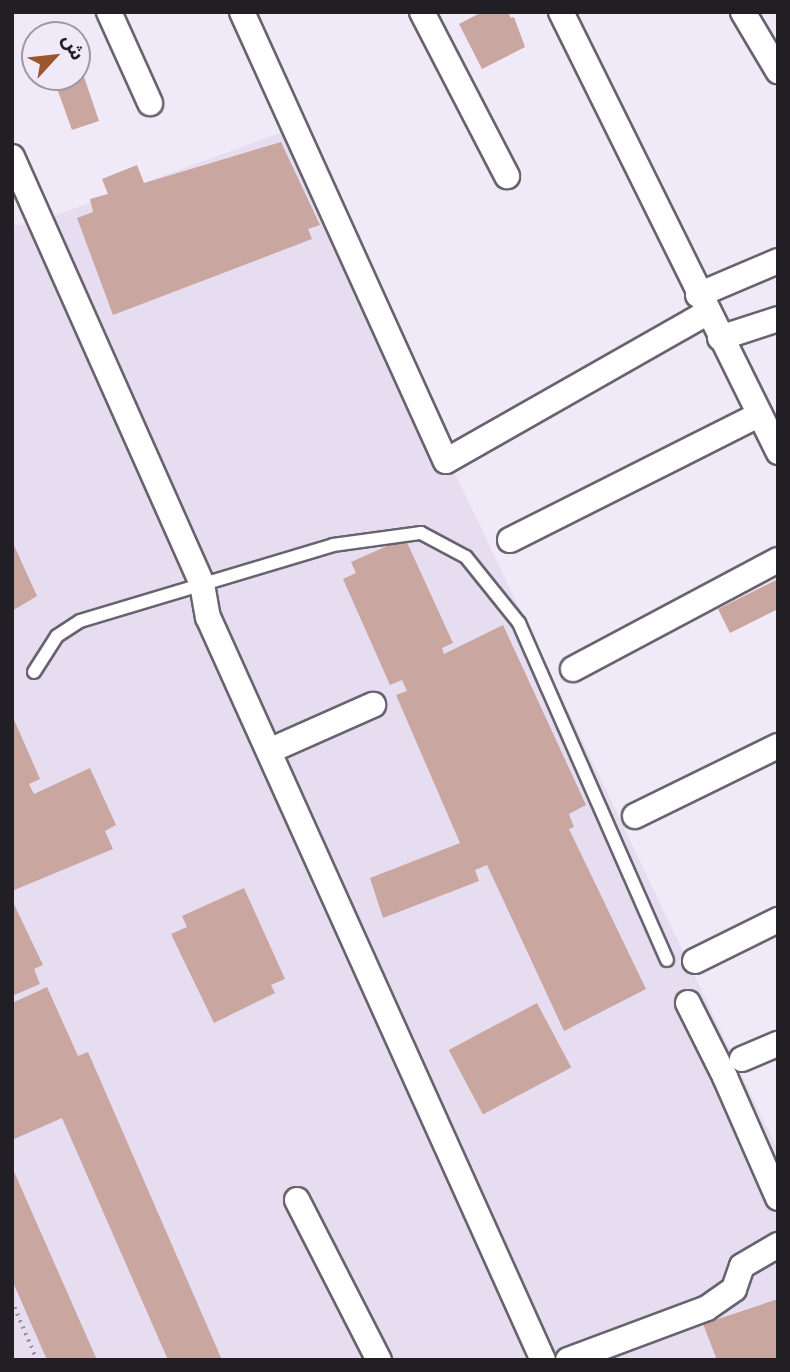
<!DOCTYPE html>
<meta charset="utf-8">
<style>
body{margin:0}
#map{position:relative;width:790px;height:1372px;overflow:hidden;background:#f0e9f7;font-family:"Fira Sans Condensed","Noto Sans Arabic",sans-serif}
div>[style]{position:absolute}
.built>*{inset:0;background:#e7ddf1}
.building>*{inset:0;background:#caa6a0;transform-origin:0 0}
.path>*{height:3.5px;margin-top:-1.75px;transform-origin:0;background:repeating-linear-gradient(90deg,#9a949f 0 2px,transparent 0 7px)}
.roads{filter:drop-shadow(2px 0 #68636e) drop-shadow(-2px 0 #68636e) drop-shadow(0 2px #68636e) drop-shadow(0 -2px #68636e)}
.service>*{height:12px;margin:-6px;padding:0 6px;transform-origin:6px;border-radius:6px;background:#fff}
.minor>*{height:24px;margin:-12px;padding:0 12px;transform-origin:12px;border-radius:12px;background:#fff}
span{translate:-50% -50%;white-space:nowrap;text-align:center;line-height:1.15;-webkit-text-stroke:6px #f0e9f7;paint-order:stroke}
.frame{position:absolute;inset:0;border:14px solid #221f24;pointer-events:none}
.north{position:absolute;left:21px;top:21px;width:70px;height:70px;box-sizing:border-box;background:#f0e9f7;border:2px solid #9e98a3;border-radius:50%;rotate:63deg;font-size:19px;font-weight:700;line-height:28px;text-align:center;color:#221f24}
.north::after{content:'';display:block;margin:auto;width:24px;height:32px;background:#9c562c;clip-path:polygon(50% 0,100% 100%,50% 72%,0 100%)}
</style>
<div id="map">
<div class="built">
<div style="clip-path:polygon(291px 129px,778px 1151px,778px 1360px,12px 1360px,12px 225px,32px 224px)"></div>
</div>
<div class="building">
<div style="clip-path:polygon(482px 12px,508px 12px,511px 18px,514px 17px,525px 47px,482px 69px,459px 24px)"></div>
<div style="clip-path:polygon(80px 65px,99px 121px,72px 130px,53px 77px,77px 77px,77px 66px)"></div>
<div style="clip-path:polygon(281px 142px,320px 225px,308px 229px,312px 239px,113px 315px,77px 218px,93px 212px,90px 199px,108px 194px,102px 179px,137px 165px,144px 183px)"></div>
<div style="clip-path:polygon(405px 538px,453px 643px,442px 648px,444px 654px,503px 625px,586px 805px,569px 814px,574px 827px,569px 829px,646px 989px,564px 1031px,487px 865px,475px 870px,479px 881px,383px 918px,370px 878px,460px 843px,396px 695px,407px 691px,402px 680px,390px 685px,343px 579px,356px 573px,351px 562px)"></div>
<div style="clip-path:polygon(12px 541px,37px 596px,12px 611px)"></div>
<div style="clip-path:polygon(778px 579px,778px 609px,730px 633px,718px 609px)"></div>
<div style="clip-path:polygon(12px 715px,40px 779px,29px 784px,34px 794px,90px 768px,116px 825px,105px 831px,113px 849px,12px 891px)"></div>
<div style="clip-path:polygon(244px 888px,285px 979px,271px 985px,275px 993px,214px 1023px,171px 934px,187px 927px,182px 916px)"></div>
<div style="clip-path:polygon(12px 900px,43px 965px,34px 969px,40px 984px,12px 996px)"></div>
<div style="clip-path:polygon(47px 987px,78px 1056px,88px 1052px,222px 1360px,168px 1360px,62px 1118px,12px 1140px,12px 1003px)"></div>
<div style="left:537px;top:1003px;width:73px;height:100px;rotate:62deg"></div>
<div style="clip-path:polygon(12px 1167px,97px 1360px,47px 1360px,12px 1280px)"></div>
<div style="clip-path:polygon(778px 1299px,778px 1360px,717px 1360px,703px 1324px)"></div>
</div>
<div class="path">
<div style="left:12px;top:1301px;width:64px;rotate:67deg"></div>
</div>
<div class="roads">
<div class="service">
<div style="left:34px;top:672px;width:43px;rotate:-57.4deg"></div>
<div style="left:57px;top:636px;width:27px;rotate:-33deg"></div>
<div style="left:80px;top:621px;width:264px;rotate:-16.7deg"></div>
<div style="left:333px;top:545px;width:89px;rotate:-7.8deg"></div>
<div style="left:421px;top:533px;width:51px;rotate:28.1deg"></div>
<div style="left:466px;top:557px;width:85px;rotate:51.2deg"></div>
<div style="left:519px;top:623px;width:368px;rotate:66.3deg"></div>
</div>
<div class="minor">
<div style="left:109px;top:12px;width:100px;rotate:65.7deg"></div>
<div style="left:242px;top:12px;width:493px;rotate:65.6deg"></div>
<div style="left:446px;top:461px;width:300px;rotate:-29.6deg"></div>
<div style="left:422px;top:12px;width:185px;rotate:62.6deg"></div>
<div style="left:561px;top:12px;width:491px;rotate:63.7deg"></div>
<div style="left:743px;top:12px;width:69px;rotate:59.3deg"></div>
<div style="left:12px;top:157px;width:467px;rotate:66deg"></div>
<div style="left:202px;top:584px;width:34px;rotate:80deg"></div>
<div style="left:208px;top:617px;width:815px;rotate:65.73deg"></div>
<div style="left:698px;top:295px;width:87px;rotate:-23deg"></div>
<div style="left:720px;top:338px;width:61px;rotate:-18.1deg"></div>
<div style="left:510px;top:540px;width:279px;rotate:-26.7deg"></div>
<div style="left:573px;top:669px;width:232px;rotate:-28deg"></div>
<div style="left:269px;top:751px;width:114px;rotate:-23.9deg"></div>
<div style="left:635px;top:816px;width:159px;rotate:-26.1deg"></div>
<div style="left:695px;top:961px;width:93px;rotate:-26.3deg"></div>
<div style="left:688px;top:1003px;width:83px;rotate:63.4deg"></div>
<div style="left:725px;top:1077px;width:132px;rotate:66.3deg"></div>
<div style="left:742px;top:1059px;width:39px;rotate:-23deg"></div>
<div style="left:297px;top:1200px;width:180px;rotate:62.9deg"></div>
<div style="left:568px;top:1360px;width:148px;rotate:-20.5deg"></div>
<div style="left:707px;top:1308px;width:33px;rotate:-35deg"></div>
<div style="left:734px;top:1289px;width:24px;rotate:-71deg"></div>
<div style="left:742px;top:1266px;width:42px;rotate:-30.3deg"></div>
</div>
</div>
<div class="frame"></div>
<div class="north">ش</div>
</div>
